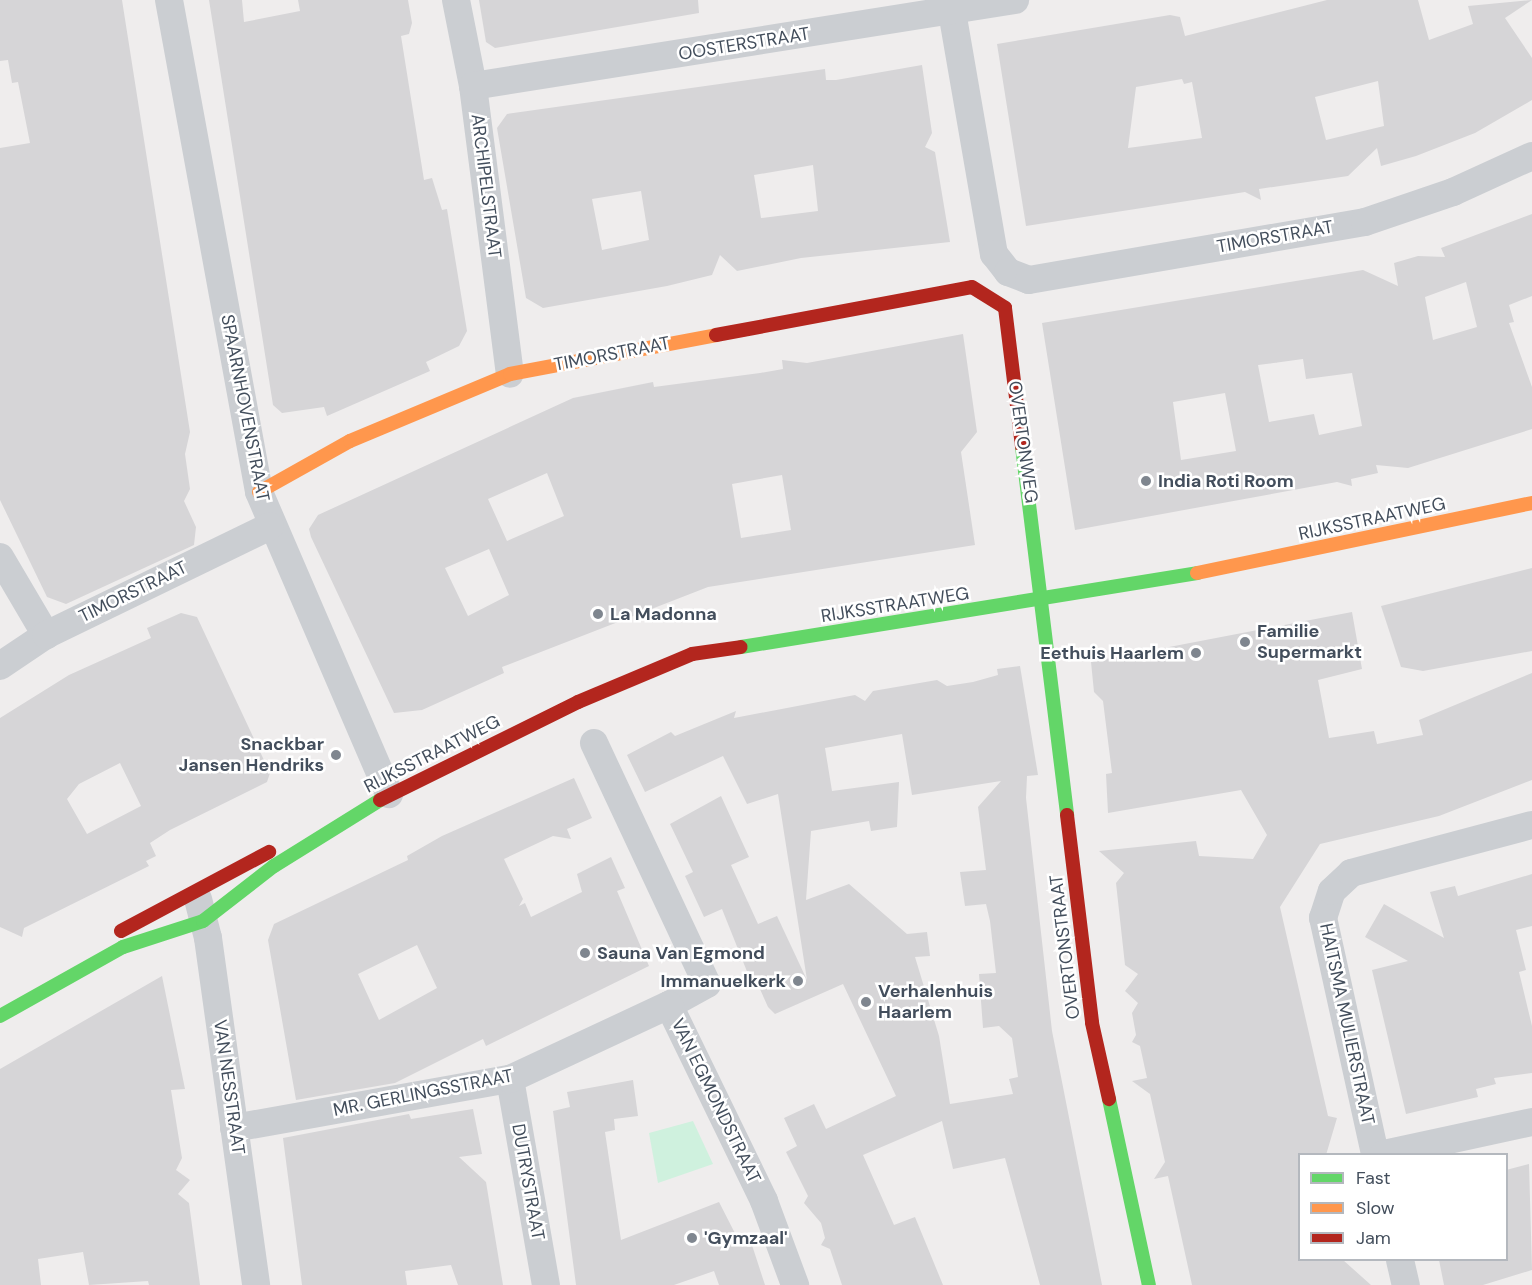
<!DOCTYPE html>
<style>
body{margin:0}
#map{position:relative;width:1532px;height:1285px;overflow:hidden;background:#efeded;font-family:"DM Sans",sans-serif}
div>[style]{position:absolute}
.green>*{inset:0;background:#cff1de}
.building>*{inset:0;background:#d6d5d7}
.street>*{height:28px;margin:-14px;padding:0 14px;transform-origin:14px;border-radius:14px;background:#cbced2}
.fast>*{height:14px;margin:-7px;padding:0 7px;transform-origin:7px;border-radius:7px;background:#63d668}
.slow>*{height:14px;margin:-7px;padding:0 7px;transform-origin:7px;border-radius:7px;background:#ff974d}
.jam>*{height:14px;margin:-7px;padding:0 7px;transform-origin:7px;border-radius:7px;background:#b3261e}
.dots>*{width:16px;height:16px;translate:-50% -50%;box-sizing:border-box;border:3px solid #fff;border-radius:50%}
span{translate:-50% -50%;white-space:nowrap;text-align:center;line-height:1.15;-webkit-text-stroke:5px #fff;paint-order:stroke}
.street-label{font-size:18px;color:#434e5c}
.poi-label{font-size:18px;color:#434e5c;font-weight:700}
.left{translate:0 -50%;text-align:left}
.right{translate:-100% -50%;text-align:right}
.legend{position:absolute;left:1298px;top:1153px;width:210px;height:108px;box-sizing:border-box;background:#fff;border:2px solid #b4b8be;margin:0;padding:8px 10px;list-style:none;font-size:18px;color:#434e5c}
.legend li{display:flex;align-items:center;gap:12px;height:30px}
.legend b{width:30px;border:2px solid #b4b8be}
</style>
<div id="map">
<div class="green">
<div style="clip-path:polygon(693px 1121px,713px 1164px,658px 1183px,649px 1133px)"></div>
</div>
<div class="building">
<div style="clip-path:polygon(0 0,122px 0,190px 432px,185px 454px,190px 489px,184px 501px,196px 527px,194px 545px,66px 604px,47px 597px,0 500px,0 148px,30px 143px,18px 82px,12px 83px,8px 60px,0 61px)"></div>
<div style="clip-path:polygon(209px 0,242px 0,244px 22px,300px 11px,298px 0,408px 0,412px 23px,409px 34px,401px 36px,424px 180px,432px 178px,442px 210px,447px 209px,467px 331px,459px 346px,426px 362px,430px 371px,327px 416px,324px 407px,282px 413px,273px 405px)"></div>
<div style="clip-path:polygon(479px 0,698px 0,699px 13px,495px 48px,486px 42px)"></div>
<div style="clip-path:polygon(evenodd,1327px 0,1418px 0,1429px 40px,1473px 24px,1468px 6px,1532px 0,1505px 18px,1532px 58px,1532px 100px,1475px 133px,1416px 156px,1381px 166px,1377px 148px,1348px 176px,1259px 189px,1261px 200px,1245px 192px,1026px 226px,997px 44px,1170px 15px,1180px 17px,1185px 36px,1327px 0,1182px 79px,1184px 84px,1192px 82px,1202px 138px,1128px 148px,1136px 87px,1182px 79px,1327px 0,1378px 81px,1384px 126px,1326px 140px,1315px 97px,1378px 81px)"></div>
<div style="clip-path:polygon(evenodd,922px 65px,932px 133px,925px 147px,935px 152px,950px 242px,801px 258px,737px 271px,720px 255px,712px 275px,667px 286px,543px 308px,526px 298px,497px 128px,507px 114px,825px 69px,826px 80px,836px 80px,922px 65px,813px 165px,818px 211px,761px 218px,754px 175px,813px 165px,922px 65px,641px 191px,649px 240px,602px 250px,592px 199px,641px 191px)"></div>
<div style="clip-path:polygon(evenodd,1532px 214px,1532px 296px,1509px 305px,1514px 322px,1509px 323px,1532px 387px,1532px 429px,1408px 468px,1376px 465px,1378px 473px,1351px 479px,1352px 486px,1337px 482px,1075px 530px,1042px 323px,1363px 270px,1398px 286px,1394px 263px,1418px 256px,1445px 257px,1441px 248px,1532px 214px,1466px 282px,1477px 327px,1433px 340px,1425px 297px,1466px 282px,1532px 214px,1303px 359px,1306px 379px,1352px 373px,1362px 426px,1319px 435px,1314px 414px,1269px 422px,1258px 365px,1303px 359px,1532px 214px,1225px 393px,1236px 451px,1181px 460px,1173px 402px,1225px 393px)"></div>
<div style="clip-path:polygon(evenodd,963px 334px,977px 432px,961px 452px,975px 545px,708px 587px,502px 667px,504px 673px,422px 710px,394px 713px,311px 537px,309px 529px,318px 515px,573px 398px,653px 382px,654px 387px,760px 373px,783px 369px,782px 360px,807px 363px,963px 334px,547px 473px,564px 516px,507px 541px,488px 499px,547px 473px,963px 334px,782px 475px,791px 530px,741px 538px,732px 484px,782px 475px,963px 334px,489px 549px,509px 595px,468px 616px,445px 568px,489px 549px)"></div>
<div style="clip-path:polygon(1532px 568px,1532px 651px,1423px 671px,1401px 667px,1381px 606px)"></div>
<div style="clip-path:polygon(1352px 612px,1362px 669px,1318px 680px,1329px 738px,1374px 731px,1377px 744px,1423px 735px,1419px 720px,1532px 673px,1532px 780px,1439px 816px,1320px 844px,1280px 907px,1328px 1116px,1337px 1118px,1326px 1155px,1299px 1155px,1299px 1260px,1343px 1260px,1371px 1285px,1192px 1285px,1168px 1176px,1154px 1179px,1165px 1162px,1150px 1094px,1132px 1081px,1147px 1078px,1140px 1046px,1132px 1042px,1136px 1035px,1132px 1013px,1138px 1003px,1125px 991px,1138px 974px,1125px 965px,1116px 883px,1124px 873px,1099px 851px,1196px 841px,1199px 856px,1253px 859px,1267px 835px,1241px 790px,1108px 813px,1106px 774px,1112px 773px,1103px 701px,1094px 692px,1091px 662px)"></div>
<div style="clip-path:polygon(evenodd,181px 613px,197px 617px,270px 773px,267px 782px,170px 830px,150px 843px,156px 856px,146px 861px,149px 866px,24px 928px,22px 937px,0 927px,0 718px,69px 675px,151px 638px,147px 628px,181px 613px,120px 763px,141px 806px,87px 834px,67px 799px,79px 784px,120px 763px)"></div>
<div style="clip-path:polygon(evenodd,1020px 666px,1038px 775px,1027px 776px,1026px 798px,1052px 1031px,1102px 1285px,1040px 1285px,1005px 1158px,953px 1169px,942px 1121px,863px 1155px,894px 1225px,915px 1217px,943px 1285px,842px 1285px,830px 1249px,821px 1245px,825px 1238px,821px 1223px,804px 1203px,808px 1196px,786px 1152px,797px 1146px,784px 1118px,814px 1104px,826px 1129px,896px 1096px,843px 984px,775px 1014px,768px 1007px,759px 987px,754px 989px,722px 909px,704px 917px,685px 876px,693px 872px,670px 824px,721px 796px,749px 857px,731px 865px,758px 924px,777px 916px,807px 980px,778px 794px,747px 804px,723px 756px,645px 792px,627px 755px,671px 732px,675px 736px,736px 711px,734px 718px,855px 695px,865px 701px,873px 691px,937px 680px,947px 686px,973px 682px,998px 675px,997px 669px,1020px 666px,902px 734px,912px 795px,1001px 781px,978px 807px,986px 870px,960px 872px,965px 906px,986px 904px,990px 921px,996px 973px,979px 974px,983px 1028px,999px 1026px,1012px 1038px,1018px 1077px,1009px 1079px,1013px 1094px,950px 1104px,939px 1036px,915px 957px,930px 956px,927px 932px,907px 934px,849px 884px,806px 900px,811px 831px,869px 821px,871px 831px,897px 827px,899px 782px,832px 791px,825px 748px,902px 734px)"></div>
<div style="clip-path:polygon(evenodd,574px 778px,592px 818px,567px 829px,571px 839px,553px 836px,504px 859px,523px 899px,519px 906px,525px 903px,531px 917px,582px 892px,577px 874px,611px 857px,625px 888px,617px 891px,649px 966px,486px 1046px,483px 1039px,395px 1083px,296px 1100px,268px 940px,274px 924px,408px 860px,407px 856px,442px 836px,574px 778px,417px 945px,437px 988px,379px 1020px,358px 974px,417px 945px)"></div>
<div style="clip-path:polygon(1532px 874px,1532px 926px,1516px 930px,1526px 970px,1519px 972px,1532px 1026px,1532px 1073px,1494px 1078px,1496px 1084px,1476px 1089px,1478px 1097px,1406px 1114px,1372px 970px,1408px 961px,1365px 937px,1384px 904px,1444px 938px,1430px 892px,1455px 886px,1458px 896px)"></div>
<div style="clip-path:polygon(162px 976px,185px 1089px,171px 1090px,182px 1158px,176px 1170px,190px 1180px,178px 1194px,189px 1203px,200px 1285px,149px 1285px,148px 1281px,89px 1285px,83px 1252px,38px 1259px,41px 1285px,0 1285px,0 1069px)"></div>
<div style="clip-path:polygon(633px 1080px,638px 1116px,614px 1119px,615px 1130px,605px 1132px,621px 1240px,719px 1202px,742px 1247px,751px 1242px,765px 1285px,719px 1285px,714px 1271px,674px 1285px,576px 1285px,553px 1111px,570px 1107px,567px 1092px)"></div>
<div style="clip-path:polygon(473px 1109px,482px 1154px,459px 1157px,486px 1182px,503px 1285px,458px 1285px,451px 1265px,405px 1271px,407px 1285px,302px 1285px,283px 1138px,409px 1114px,411px 1119px)"></div>
<div style="clip-path:polygon(1529px 1164px,1532px 1270px,1483px 1285px,1444px 1285px,1439px 1260px,1506px 1260px,1506px 1170px)"></div>
</div>
<div class="street">
<div style="left:169px;top:0;width:500px;rotate:79.63deg"></div>
<div style="left:259px;top:492px;width:329px;rotate:66.7deg"></div>
<div style="left:456px;top:0;width:88px;rotate:78.8deg"></div>
<div style="left:473px;top:86px;width:290px;rotate:82.7deg"></div>
<div style="left:950px;top:0;width:258px;rotate:80.2deg"></div>
<div style="left:994px;top:254px;width:23px;rotate:52deg"></div>
<div style="left:1008px;top:272px;width:22px;rotate:21deg"></div>
<div style="left:1029px;top:280px;width:341px;rotate:-9.8deg"></div>
<div style="left:1365px;top:222px;width:93px;rotate:-18.8deg"></div>
<div style="left:1453px;top:192px;width:87px;rotate:-24.5deg"></div>
<div style="left:473px;top:86px;width:549px;rotate:-9.02deg"></div>
<div style="left:0;top:557px;width:91px;rotate:59.5deg"></div>
<div style="left:0;top:666px;width:55px;rotate:-34deg"></div>
<div style="left:46px;top:635px;width:249px;rotate:-25.9deg"></div>
<div style="left:594px;top:743px;width:266px;rotate:64.9deg"></div>
<div style="left:707px;top:984px;width:43px;rotate:151.1deg"></div>
<div style="left:669px;top:1005px;width:218px;rotate:64.1deg"></div>
<div style="left:764px;top:1201px;width:90px;rotate:69.7deg"></div>
<div style="left:198px;top:899px;width:40px;rotate:75.6deg"></div>
<div style="left:208px;top:938px;width:350px;rotate:82.1deg"></div>
<div style="left:510px;top:1079px;width:209px;rotate:80.1deg"></div>
<div style="left:234px;top:1128px;width:280px;rotate:-10.1deg"></div>
<div style="left:510px;top:1079px;width:175px;rotate:-25deg"></div>
<div style="left:1375px;top:1154px;width:242px;rotate:-102.4deg"></div>
<div style="left:1323px;top:918px;width:28px;rotate:-72deg"></div>
<div style="left:1332px;top:891px;width:26px;rotate:-43deg"></div>
<div style="left:1351px;top:873px;width:187px;rotate:-14.9deg"></div>
<div style="left:1384px;top:1154px;width:151px;rotate:-12.2deg"></div>
<div style="left:1400px;top:1260px;width:26px;rotate:77deg"></div>
</div>
<div class="fast">
<div style="left:1022px;top:447px;width:371px;rotate:83deg"></div>
<div style="left:741px;top:647px;width:462px;rotate:-9.2deg"></div>
<div style="left:0;top:1016px;width:141px;rotate:-29.3deg"></div>
<div style="left:123px;top:947px;width:84px;rotate:-18deg"></div>
<div style="left:203px;top:921px;width:90px;rotate:-37.8deg"></div>
<div style="left:274px;top:866px;width:125px;rotate:-31.9deg"></div>
<div style="left:1109px;top:1099px;width:190px;rotate:77.9deg"></div>
</div>
<div class="slow">
<div style="left:259px;top:492px;width:104px;rotate:-29.3deg"></div>
<div style="left:350px;top:441px;width:173px;rotate:-22.7deg"></div>
<div style="left:510px;top:374px;width:210px;rotate:-10.7deg"></div>
<div style="left:1197px;top:573px;width:342px;rotate:-11.8deg"></div>
</div>
<div class="jam">
<div style="left:716px;top:335px;width:260px;rotate:-10.6deg"></div>
<div style="left:972px;top:287px;width:39px;rotate:32deg"></div>
<div style="left:1005px;top:308px;width:140px;rotate:83deg"></div>
<div style="left:380px;top:800px;width:221px;rotate:-26.3deg"></div>
<div style="left:578px;top:702px;width:124px;rotate:-22.8deg"></div>
<div style="left:692px;top:654px;width:49px;rotate:-8.1deg"></div>
<div style="left:1067px;top:815px;width:209px;rotate:83.1deg"></div>
<div style="left:1092px;top:1023px;width:78px;rotate:77.4deg"></div>
<div style="left:121px;top:931px;width:168px;rotate:-28.1deg"></div>
</div>
<div class="dots">
<div style="left:1146px;top:481px;background:#7f868f"></div>
<div style="left:598px;top:614px;background:#7f868f"></div>
<div style="left:1245px;top:642px;background:#7f868f"></div>
<div style="left:1196px;top:653px;background:#7f868f"></div>
<div style="left:336px;top:755px;background:#7f868f"></div>
<div style="left:585px;top:953px;background:#7f868f"></div>
<div style="left:798px;top:981px;background:#7f868f"></div>
<div style="left:866px;top:1002px;background:#7f868f"></div>
<div style="left:692px;top:1238px;background:#7f868f"></div>
</div>
<div class="street-label">
<span style="left:744px;top:44px;rotate:-9deg">OOSTERSTRAAT</span>
<span style="left:486px;top:186px;rotate:83deg">ARCHIPELSTRAAT</span>
<span style="left:1275px;top:237px;rotate:-10deg">TIMORSTRAAT</span>
<span style="left:612px;top:354px;rotate:-11deg">TIMORSTRAAT</span>
<span style="left:245px;top:408px;rotate:79deg">SPAARNHOVENSTRAAT</span>
<span style="left:1023px;top:442px;rotate:82deg">OVERTONWEG</span>
<span style="left:1372px;top:519px;rotate:-12deg">RIJKSSTRAATWEG</span>
<span style="left:133px;top:592px;rotate:-26deg">TIMORSTRAAT</span>
<span style="left:895px;top:605px;rotate:-9deg">RIJKSSTRAATWEG</span>
<span style="left:432px;top:754px;rotate:-27deg">RIJKSSTRAATWEG</span>
<span style="left:1065px;top:947px;rotate:-97deg">OVERTONSTRAAT</span>
<span style="left:1347px;top:1024px;rotate:78deg">HAITSMA MULIERSTRAAT</span>
<span style="left:229px;top:1087px;rotate:82deg">VAN NESSTRAAT</span>
<span style="left:423px;top:1093px;rotate:-11deg">MR. GERLINGSSTRAAT</span>
<span style="left:716px;top:1101px;rotate:64deg">VAN EGMONDSTRAAT</span>
<span style="left:528px;top:1182px;rotate:80deg">DUTRYSTRAAT</span>
</div>
<div class="poi-label">
<span class="left" style="left:1158px;top:481px">India Roti Room</span>
<span class="left" style="left:610px;top:614px">La Madonna</span>
<span class="left" style="left:1257px;top:642px">Familie<br>Supermarkt</span>
<span class="right" style="left:1184px;top:653px">Eethuis Haarlem</span>
<span class="right" style="left:324px;top:755px">Snackbar<br>Jansen Hendriks</span>
<span class="left" style="left:597px;top:953px">Sauna Van Egmond</span>
<span class="right" style="left:786px;top:981px">Immanuelkerk</span>
<span class="left" style="left:878px;top:1002px">Verhalenhuis<br>Haarlem</span>
<span class="left" style="left:704px;top:1238px">'Gymzaal'</span>
</div>
<ul class="legend">
<li><b style="height:8px;background:#63d668"></b>Fast</li>
<li><b style="height:8px;background:#ff974d"></b>Slow</li>
<li><b style="height:8px;background:#b3261e"></b>Jam</li>
</ul>
</div>
